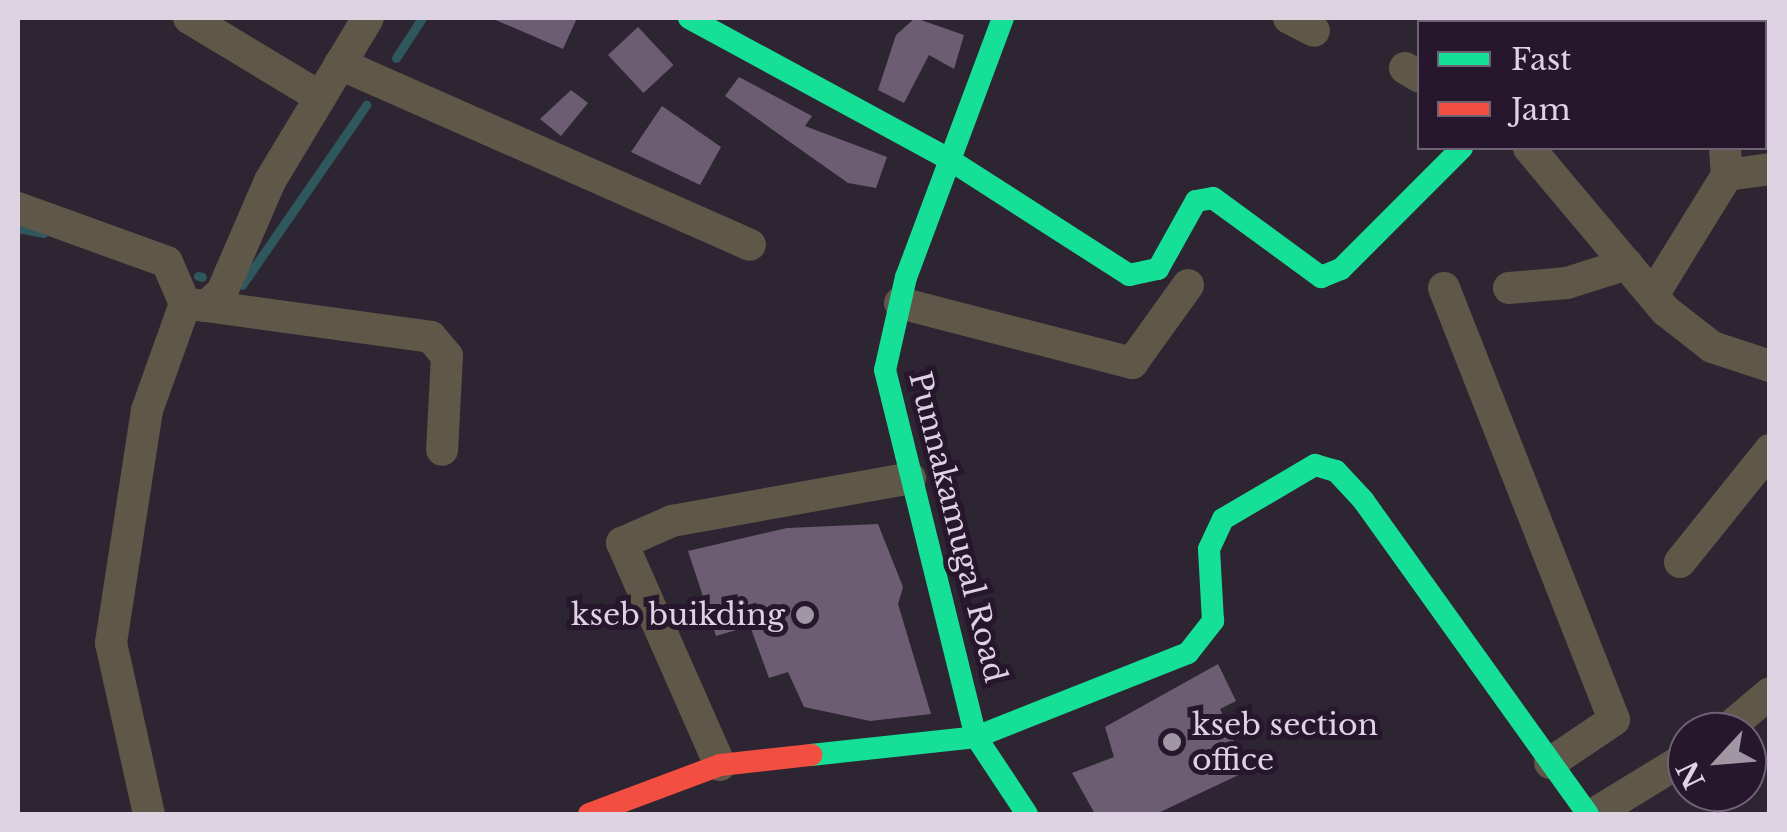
<!DOCTYPE html>
<style>
body{margin:0}
#map{position:relative;width:1787px;height:832px;overflow:hidden;background:#2e2532;font-family:"Libre Baskerville",serif}
div>[style]{position:absolute}
.stream>*{height:9px;margin:-4.5px;padding:0 4.5px;transform-origin:4.5px;border-radius:4.5px;background:#2e585d}
.building>*{inset:0;background:#6c5d72;transform-origin:0 0}
.street>*{height:32px;margin:-16px;padding:0 16px;transform-origin:16px;border-radius:16px;background:#5f5849}
.fast>*{height:22px;margin:-11px;padding:0 11px;transform-origin:11px;border-radius:11px;background:#16e098}
.jam>*{height:22px;margin:-11px;padding:0 11px;transform-origin:11px;border-radius:11px;background:#f24e42}
.dots>*{width:28px;height:28px;translate:-50% -50%;box-sizing:border-box;border:5px solid #27172d;border-radius:50%}
span{translate:-50% -50%;white-space:nowrap;text-align:center;line-height:1.15;-webkit-text-stroke:10px #27172d;paint-order:stroke}
.street-label{font-size:30px;color:#ded3e2}
.poi-label{font-size:30px;color:#ded3e2}
.right{translate:-100% -50%;text-align:right}
.left{translate:0 -50%;text-align:left}
.frame{position:absolute;inset:0;border:20px solid #ded3e2;pointer-events:none}
.legend{position:absolute;left:1417px;top:20px;width:350px;height:130px;box-sizing:border-box;background:#27172d;border:2px solid #706275;margin:0;padding:12px 18px;list-style:none;font-size:30px;color:#ded3e2}
.legend li{display:flex;align-items:center;gap:20px;height:50px}
.legend b{width:50px;border:2px solid #706275}
.north{position:absolute;left:1667px;top:712px;width:100px;height:100px;box-sizing:border-box;background:#27172d;border:2px solid #706275;border-radius:50%;rotate:244deg;font-size:28px;font-weight:700;line-height:40px;text-align:center;color:#ded3e2}
.north::after{content:'';display:block;margin:auto;width:35px;height:45px;background:#a096a4;clip-path:polygon(50% 0,100% 100%,50% 72%,0 100%)}
</style>
<div id="map">
<div class="stream">
<div style="left:396px;top:58px;width:48px;rotate:-57deg"></div>
<div style="left:18px;top:228px;width:26px;rotate:11deg"></div>
<div style="left:198px;top:276px;width:4px;rotate:14deg"></div>
<div style="left:242px;top:285px;width:219px;rotate:-55.4deg"></div>
</div>
<div class="building">
<div style="clip-path:polygon(491px 18px,577px 18px,563px 49px)"></div>
<div style="clip-path:polygon(915px 18px,964px 35px,954px 69px,929px 55px,904px 103px,878px 90px,896px 35px)"></div>
<div style="left:638px;top:27px;width:52px;height:41px;rotate:47deg"></div>
<div style="clip-path:polygon(739px 77px,812px 116px,805px 126px,887px 157px,876px 188px,848px 183px,725px 96px)"></div>
<div style="clip-path:polygon(571px 90px,588px 103px,561px 136px,540px 119px)"></div>
<div style="clip-path:polygon(662px 106px,721px 147px,700px 185px,631px 152px)"></div>
<div style="clip-path:polygon(878px 524px,903px 587px,898px 604px,931px 714px,870px 721px,804px 707px,788px 672px,769px 678px,750px 626px,716px 636px,688px 551px,787px 528px)"></div>
<div style="clip-path:polygon(1218px 664px,1236px 701px,1220px 709px,1247px 771px,1156px 814px,1095px 814px,1072px 773px,1114px 757px,1105px 727px)"></div>
</div>
<div class="street">
<div style="left:189px;top:18px;width:153px;rotate:31.1deg"></div>
<div style="left:1289px;top:18px;width:28px;rotate:27deg"></div>
<div style="left:1475px;top:22px;width:5px;rotate:-53deg"></div>
<div style="left:1590px;top:22px;width:22px"></div>
<div style="left:340px;top:64px;width:448px;rotate:23.8deg"></div>
<div style="left:1405px;top:68px;width:17px;rotate:31deg"></div>
<div style="left:1529px;top:148px;width:213px;rotate:50deg"></div>
<div style="left:1666px;top:311px;width:58px;rotate:38deg"></div>
<div style="left:1712px;top:347px;width:61px;rotate:18.1deg"></div>
<div style="left:1725px;top:148px;width:27px;rotate:86deg"></div>
<div style="left:1727px;top:175px;width:43px;rotate:-7.9deg"></div>
<div style="left:18px;top:208px;width:158px;rotate:19.9deg"></div>
<div style="left:167px;top:262px;width:46px;rotate:66.8deg"></div>
<div style="left:185px;top:304px;width:113px;rotate:109.7deg"></div>
<div style="left:147px;top:410px;width:236px;rotate:98.8deg"></div>
<div style="left:111px;top:643px;width:175px;rotate:77.5deg"></div>
<div style="left:1444px;top:288px;width:464px;rotate:68.5deg"></div>
<div style="left:1614px;top:720px;width:77px;rotate:146.1deg"></div>
<div style="left:1509px;top:288px;width:58px;rotate:-4.9deg"></div>
<div style="left:1567px;top:283px;width:63px;rotate:-17.6deg"></div>
<div style="left:1653px;top:295px;width:141px;rotate:-58.3deg"></div>
<div style="left:900px;top:303px;width:240px;rotate:14.5deg"></div>
<div style="left:1132px;top:363px;width:96px;rotate:-54.3deg"></div>
<div style="left:185px;top:304px;width:21px;rotate:5deg"></div>
<div style="left:206px;top:306px;width:21px;rotate:-41deg"></div>
<div style="left:222px;top:292px;width:121px;rotate:-66.6deg"></div>
<div style="left:270px;top:181px;width:190px;rotate:-59deg"></div>
<div style="left:206px;top:306px;width:227px;rotate:7.8deg"></div>
<div style="left:431px;top:337px;width:25px;rotate:50deg"></div>
<div style="left:447px;top:356px;width:94px;rotate:93deg"></div>
<div style="left:1680px;top:562px;width:144px;rotate:-51.2deg"></div>
<div style="left:1724px;top:732px;width:60px;rotate:-40.3deg"></div>
<div style="left:720px;top:765px;width:243px;rotate:-113.8deg"></div>
<div style="left:622px;top:543px;width:55px;rotate:-23.7deg"></div>
<div style="left:672px;top:521px;width:242px;rotate:-10.2deg"></div>
<div style="left:1594px;top:814px;width:109px;rotate:-31.5deg"></div>
</div>
<div class="fast">
<div style="left:689px;top:18px;width:297px;rotate:28.5deg"></div>
<div style="left:950px;top:160px;width:213px;rotate:32.7deg"></div>
<div style="left:1129px;top:275px;width:30px;rotate:-12deg"></div>
<div style="left:1158px;top:269px;width:78px;rotate:-60.8deg"></div>
<div style="left:1196px;top:201px;width:17px;rotate:-10deg"></div>
<div style="left:1213px;top:198px;width:134px;rotate:36.2deg"></div>
<div style="left:1321px;top:277px;width:22px;rotate:-22deg"></div>
<div style="left:1341px;top:269px;width:171px;rotate:-45deg"></div>
<div style="left:1003px;top:18px;width:277px;rotate:110.5deg"></div>
<div style="left:906px;top:277px;width:95px;rotate:102.7deg"></div>
<div style="left:885px;top:370px;width:378px;rotate:76.1deg"></div>
<div style="left:976px;top:737px;width:92px;rotate:56.5deg"></div>
<div style="left:811px;top:755px;width:166px;rotate:-6.2deg"></div>
<div style="left:976px;top:737px;width:228px;rotate:-21.6deg"></div>
<div style="left:1188px;top:653px;width:41px;rotate:-52deg"></div>
<div style="left:1213px;top:621px;width:72px;rotate:-93.2deg"></div>
<div style="left:1209px;top:549px;width:33px;rotate:-65deg"></div>
<div style="left:1223px;top:519px;width:107px;rotate:-30.4deg"></div>
<div style="left:1315px;top:465px;width:22px;rotate:16deg"></div>
<div style="left:1336px;top:471px;width:40px;rotate:47deg"></div>
<div style="left:1363px;top:500px;width:386px;rotate:54.4deg"></div>
</div>
<div class="jam">
<div style="left:589px;top:814px;width:140px;rotate:-20.5deg"></div>
<div style="left:720px;top:765px;width:92px;rotate:-6.3deg"></div>
</div>
<div class="dots">
<div style="left:805px;top:615px;background:#a096a4"></div>
<div style="left:1172px;top:742px;background:#a096a4"></div>
</div>
<div class="street-label">
<span style="left:957px;top:527px;rotate:76deg">Punnakamugal Road</span>
</div>
<div class="poi-label">
<span class="right" style="left:785px;top:615px">kseb buikding</span>
<span class="left" style="left:1192px;top:742px">kseb section<br>office</span>
</div>
<div class="frame"></div>
<ul class="legend">
<li><b style="height:12px;background:#16e098"></b>Fast</li>
<li><b style="height:12px;background:#f24e42"></b>Jam</li>
</ul>
<div class="north">N</div>
</div>
